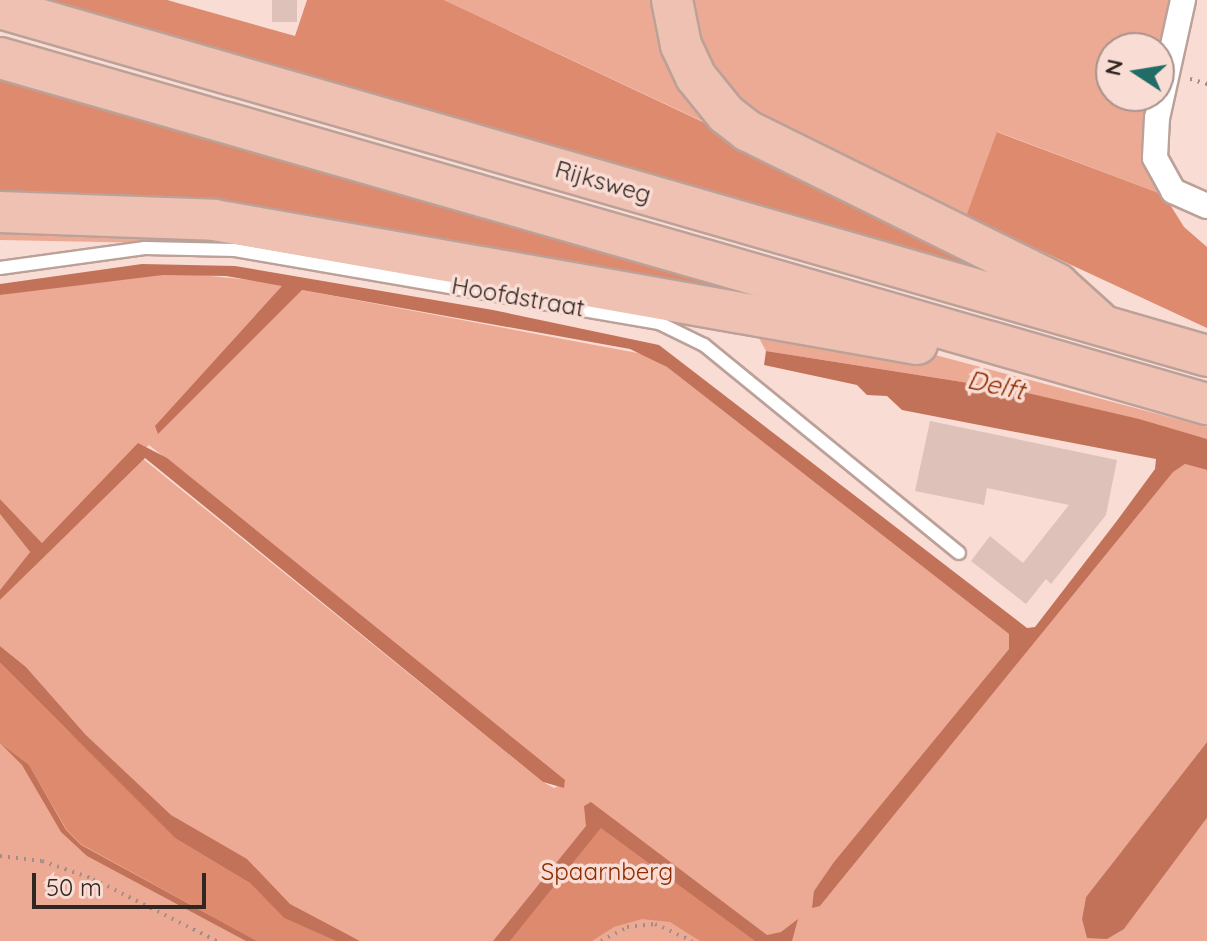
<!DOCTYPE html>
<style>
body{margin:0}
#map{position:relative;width:1207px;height:941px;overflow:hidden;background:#f9dcd3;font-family:Quicksand,sans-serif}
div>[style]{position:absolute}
.green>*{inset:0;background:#ecaa95}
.forest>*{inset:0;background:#dd8a6f}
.water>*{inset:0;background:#c27258}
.building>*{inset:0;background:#dec2b9;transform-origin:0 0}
.path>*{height:4px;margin-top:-2px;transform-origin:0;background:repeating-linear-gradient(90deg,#a28d87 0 2px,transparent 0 8px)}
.roads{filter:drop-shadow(2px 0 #bba198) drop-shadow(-2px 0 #bba198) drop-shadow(0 2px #bba198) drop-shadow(0 -2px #bba198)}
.service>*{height:12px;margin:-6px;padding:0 6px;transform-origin:6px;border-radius:6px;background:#fff}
.minor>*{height:24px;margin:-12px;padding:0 12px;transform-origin:12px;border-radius:12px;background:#fff}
.primary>*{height:40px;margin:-20px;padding:0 20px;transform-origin:20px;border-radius:20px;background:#eec1b2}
span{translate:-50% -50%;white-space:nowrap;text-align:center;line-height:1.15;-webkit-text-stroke:7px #f9dcd3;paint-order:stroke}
.street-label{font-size:24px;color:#302622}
.park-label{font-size:24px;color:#8d2b02}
.water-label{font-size:26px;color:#8d2b02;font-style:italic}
.north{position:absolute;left:1095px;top:32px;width:80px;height:80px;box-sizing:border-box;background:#f9dcd3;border:2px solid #a9938c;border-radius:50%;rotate:282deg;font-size:22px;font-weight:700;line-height:32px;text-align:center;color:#302622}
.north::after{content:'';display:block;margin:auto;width:28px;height:36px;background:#226c67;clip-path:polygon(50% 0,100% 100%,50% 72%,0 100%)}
.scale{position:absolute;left:32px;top:873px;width:174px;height:36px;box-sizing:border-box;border:4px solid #302622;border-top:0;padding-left:10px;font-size:24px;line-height:28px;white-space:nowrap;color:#302622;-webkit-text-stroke:6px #f9dcd3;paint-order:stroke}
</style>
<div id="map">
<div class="green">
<div style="clip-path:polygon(444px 0,664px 0,721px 130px)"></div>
<div style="clip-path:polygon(680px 0,1170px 0,1159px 61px,1159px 48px,1111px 48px,1111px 96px,1154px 96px,1164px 195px,998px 132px,966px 216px,723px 102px)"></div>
<div style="clip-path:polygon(0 218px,163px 221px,260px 232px,860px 335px,1207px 427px,1207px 439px,1019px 391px,766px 351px,759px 338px,654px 311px,254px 245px,0 240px)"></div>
<div style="clip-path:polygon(127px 276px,191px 274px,272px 282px,283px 286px,280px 293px,302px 290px,643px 354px,667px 367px,1009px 634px,1009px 649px,814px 891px,820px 906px,1172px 472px,1185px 464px,1207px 470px,1207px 742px,1086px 897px,1082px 919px,1124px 929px,1207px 818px,1207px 941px,360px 941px,304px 913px,338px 941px,0 941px,0 680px,137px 784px,86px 735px,26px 667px,0 646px,0 600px,142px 458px,543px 782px,554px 788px,565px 783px,149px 445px,42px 543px,0 499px,0 295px)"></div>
<div style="clip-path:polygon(0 514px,30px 552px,0 590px)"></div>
</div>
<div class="forest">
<div style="clip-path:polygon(16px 0,167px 0,295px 36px,307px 0,444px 0,1047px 284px,1046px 290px)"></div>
<div style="clip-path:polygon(0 72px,867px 319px,0 204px)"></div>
<div style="clip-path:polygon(997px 132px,1164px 195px,1184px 227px,1207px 247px,1207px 328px,966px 216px)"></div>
<div style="clip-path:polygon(0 663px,175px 838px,250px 883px,284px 918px,336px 941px,257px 941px,81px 844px,67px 830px,29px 765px,0 743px)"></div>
<div style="clip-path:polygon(601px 828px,606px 829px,755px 941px,700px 941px,670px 922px,642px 919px,614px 927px,592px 941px,510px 941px)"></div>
</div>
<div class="water">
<div style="clip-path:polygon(142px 264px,235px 266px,493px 310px,659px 345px,1027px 628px,1035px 627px,1116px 522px,1155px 469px,1156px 459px,902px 410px,887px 396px,867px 395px,857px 385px,764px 365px,766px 351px,1019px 391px,1139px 419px,1207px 439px,1207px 470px,1185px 464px,1173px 472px,820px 906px,812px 908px,814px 891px,834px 862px,1009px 649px,1009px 634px,667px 367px,630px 349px,302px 290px,158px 434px,155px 426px,282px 286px,226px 276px,163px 275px,0 295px,0 284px)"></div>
<div style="clip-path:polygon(138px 443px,167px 458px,565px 780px,564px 788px,543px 782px,145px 458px,0 600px,0 590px,30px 552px,0 514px,0 499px,42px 543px)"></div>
<div style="clip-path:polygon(0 646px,26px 667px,86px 735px,171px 815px,247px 859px,290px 904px,360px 941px,336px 941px,284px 918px,250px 883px,175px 838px,0 663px)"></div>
<div style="clip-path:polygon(1207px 742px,1207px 818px,1124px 929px,1107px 939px,1087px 938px,1082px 919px,1086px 897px)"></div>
<div style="clip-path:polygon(0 743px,29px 765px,66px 830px,81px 845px,257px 941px,246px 941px,87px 856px,61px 832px,22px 765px)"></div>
<div style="clip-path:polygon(591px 802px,767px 935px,781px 932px,798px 919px,792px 941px,755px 941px,601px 828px,510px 941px,493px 941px,586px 826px,584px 806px)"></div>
</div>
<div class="building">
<div style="left:272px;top:0;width:25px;height:22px"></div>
<div style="clip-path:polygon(930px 421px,1117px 460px,1106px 515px,1051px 584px,1046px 579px,1026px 604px,971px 561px,990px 536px,1023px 563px,1069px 505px,987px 488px,984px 505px,915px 491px)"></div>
</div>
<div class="path">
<div style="left:1190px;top:79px;width:18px;rotate:16deg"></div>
<div style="left:0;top:856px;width:42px;rotate:6.8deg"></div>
<div style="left:42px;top:861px;width:54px;rotate:19.4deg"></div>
<div style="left:93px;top:879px;width:139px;rotate:26.6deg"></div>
<div style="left:601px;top:941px;width:30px;rotate:-28deg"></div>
<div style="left:627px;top:927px;width:28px;rotate:-6deg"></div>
<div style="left:655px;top:924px;width:41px;rotate:24.7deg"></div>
</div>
<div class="roads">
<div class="service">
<div style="left:0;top:268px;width:146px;rotate:-7.9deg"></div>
<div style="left:145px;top:248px;width:90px;rotate:1.3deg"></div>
<div style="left:235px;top:250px;width:430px;rotate:9.8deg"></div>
<div style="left:659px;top:323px;width:50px;rotate:26.1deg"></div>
<div style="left:704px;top:345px;width:329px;rotate:39.2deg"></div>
</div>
<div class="minor">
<div style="left:1183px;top:0;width:121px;rotate:102.4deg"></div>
<div style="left:1157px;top:118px;width:40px;rotate:92.9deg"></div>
<div style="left:1155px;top:158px;width:38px;rotate:61deg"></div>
<div style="left:1173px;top:191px;width:37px;rotate:24deg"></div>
</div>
<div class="primary">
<div style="left:672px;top:0;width:46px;rotate:78.7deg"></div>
<div style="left:681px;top:45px;width:35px;rotate:65deg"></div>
<div style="left:696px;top:77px;width:48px;rotate:51deg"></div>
<div style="left:726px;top:114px;width:28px;rotate:38deg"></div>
<div style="left:748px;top:131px;width:345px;rotate:26.3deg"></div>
<div style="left:1057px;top:284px;width:55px;rotate:42.1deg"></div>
<div style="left:0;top:8px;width:1256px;rotate:16.08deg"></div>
<div style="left:0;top:58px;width:1256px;rotate:16deg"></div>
<div style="left:0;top:212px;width:214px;rotate:2.1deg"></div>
<div style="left:214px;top:220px;width:714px;rotate:10deg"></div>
</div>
</div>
<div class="street-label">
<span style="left:603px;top:182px;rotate:16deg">Rijksweg</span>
<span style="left:518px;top:297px;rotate:10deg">Hoofdstraat</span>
</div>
<div class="park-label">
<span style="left:607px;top:872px">Spaarnberg</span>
</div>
<div class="water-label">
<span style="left:996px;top:385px;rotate:12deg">Delft</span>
</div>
<div class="north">N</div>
<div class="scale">50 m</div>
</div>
